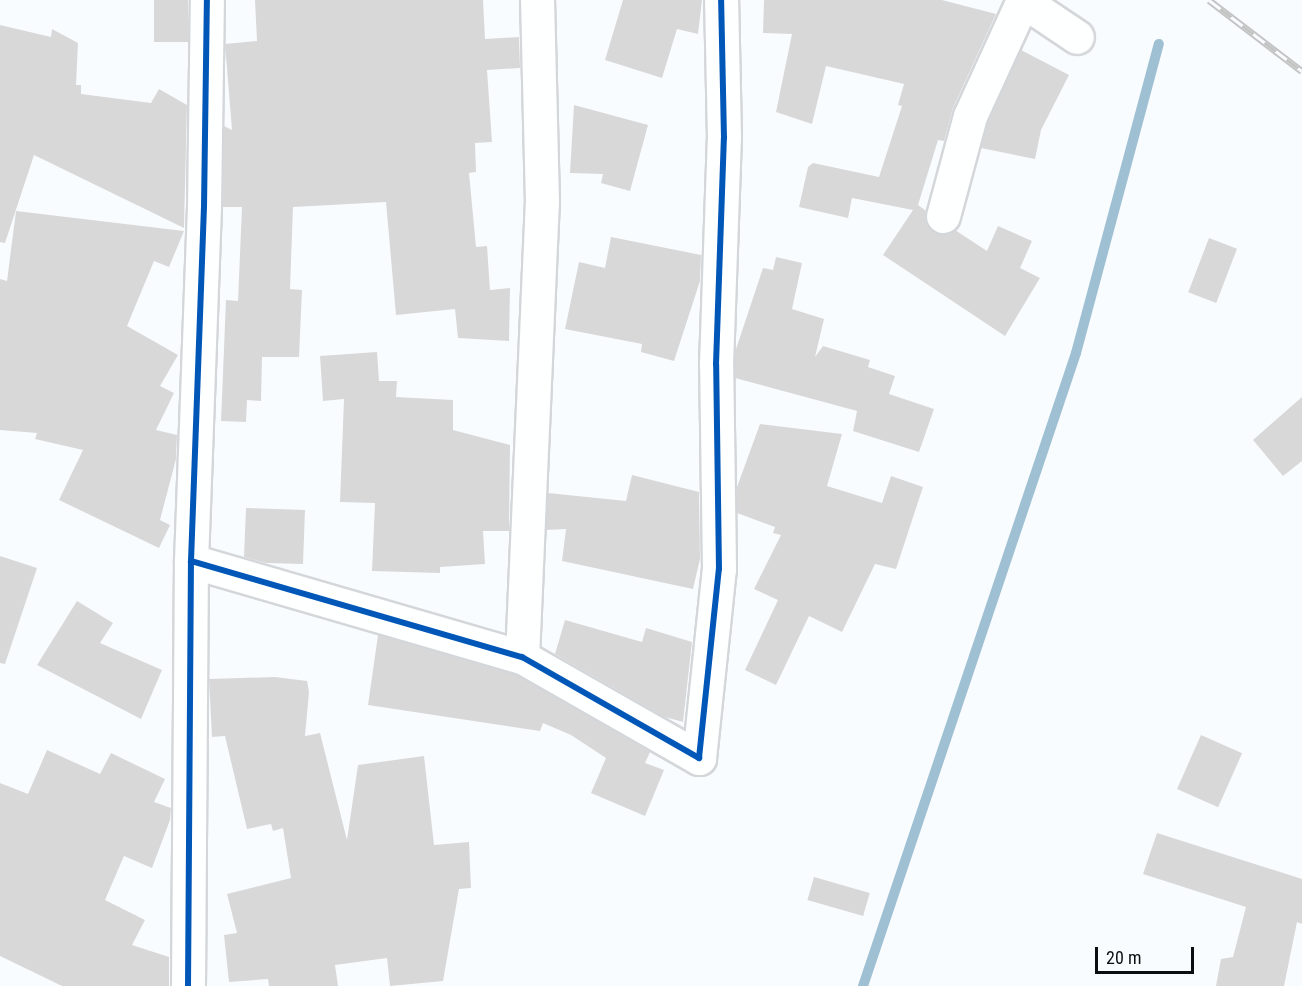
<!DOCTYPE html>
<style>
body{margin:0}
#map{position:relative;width:1302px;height:986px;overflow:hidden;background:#f9fcfe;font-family:"Roboto Condensed",sans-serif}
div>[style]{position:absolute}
.stream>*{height:10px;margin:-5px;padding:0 5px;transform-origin:5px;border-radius:5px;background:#9fc0d3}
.building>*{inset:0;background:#d9d8d9;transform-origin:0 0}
.roads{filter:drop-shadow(2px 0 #d4d7da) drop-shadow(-2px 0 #d4d7da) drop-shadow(0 2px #d4d7da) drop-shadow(0 -2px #d4d7da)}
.minor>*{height:33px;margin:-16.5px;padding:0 16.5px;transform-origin:16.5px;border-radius:16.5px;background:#feffff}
.rail>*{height:7px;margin-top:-3.5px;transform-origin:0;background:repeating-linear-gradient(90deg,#f8fcff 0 14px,#c3c4c4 0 28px);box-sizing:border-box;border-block:2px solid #c3c4c4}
.cycleway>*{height:6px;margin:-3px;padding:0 3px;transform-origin:3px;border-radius:3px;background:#0057b8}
span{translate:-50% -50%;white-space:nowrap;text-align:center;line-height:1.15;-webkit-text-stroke:5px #f8fcff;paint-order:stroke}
.scale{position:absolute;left:1095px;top:947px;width:99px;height:27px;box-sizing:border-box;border:3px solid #0b0e11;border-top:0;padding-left:8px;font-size:18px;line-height:21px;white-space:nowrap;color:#0b0e11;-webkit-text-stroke:4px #f8fcff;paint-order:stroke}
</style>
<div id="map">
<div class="stream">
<div style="left:863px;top:986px;width:668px;rotate:-71.4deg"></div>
<div style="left:1076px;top:353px;width:320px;rotate:-75deg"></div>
</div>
<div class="building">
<div style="left:154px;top:0;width:34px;height:42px"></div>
<div style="clip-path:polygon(255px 0,483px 0,485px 39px,519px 37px,520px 68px,487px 70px,492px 142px,475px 143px,476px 172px,469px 173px,476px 247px,487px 246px,490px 290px,510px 288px,509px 341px,458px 338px,455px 309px,396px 315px,386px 202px,293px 207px,290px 289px,302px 290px,299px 357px,262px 357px,261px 401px,247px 400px,246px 422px,221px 421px,226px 300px,238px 301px,242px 207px,223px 207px,224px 126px,232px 130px,225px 44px,257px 41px)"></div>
<div style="clip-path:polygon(623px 0,702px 0,698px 34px,677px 29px,662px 78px,605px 60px)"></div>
<div style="clip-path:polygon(764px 0,942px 0,996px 14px,953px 108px,944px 141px,938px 140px,918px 205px,925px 210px,930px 230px,939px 234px,955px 230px,987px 251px,998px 226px,1032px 241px,1020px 268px,1040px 278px,1005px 336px,883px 255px,913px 210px,852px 198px,848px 218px,799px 207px,808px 167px,813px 163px,879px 177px,902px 106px,898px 105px,904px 84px,826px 66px,812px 124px,776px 112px,792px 34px,763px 33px)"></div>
<div style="clip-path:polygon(0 25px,51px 37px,52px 29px,78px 43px,76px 85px,81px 85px,81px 94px,151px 103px,159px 89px,187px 105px,184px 228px,34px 155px,5px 243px,0 242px)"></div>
<div style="clip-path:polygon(1021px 50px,1069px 75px,1041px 130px,1035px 159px,981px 148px,988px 122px)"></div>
<div style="clip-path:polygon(574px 105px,648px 125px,630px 191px,601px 183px,603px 174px,570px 173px)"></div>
<div style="clip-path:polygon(16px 211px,184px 231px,169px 267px,154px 261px,127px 326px,178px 355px,160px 386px,174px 393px,156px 430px,177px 435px,176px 459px,160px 520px,170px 525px,159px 548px,59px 500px,83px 450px,35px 439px,37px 433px,0 430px,0 279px,7px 281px)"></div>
<div style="clip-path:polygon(611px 237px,701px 255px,700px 281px,674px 361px,641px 352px,642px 344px,565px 329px,579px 262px,605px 268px)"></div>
<div style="left:1209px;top:238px;width:30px;height:58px;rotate:21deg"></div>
<div style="clip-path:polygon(776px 257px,802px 263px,792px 309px,824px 319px,815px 357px,823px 346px,870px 360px,868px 367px,895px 376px,889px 394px,934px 409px,919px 452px,853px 431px,857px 411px,735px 378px,735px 352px,763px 268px,773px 270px)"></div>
<div style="clip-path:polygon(377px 352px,379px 381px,397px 381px,396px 397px,453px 400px,453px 430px,510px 445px,509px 531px,483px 531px,485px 564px,440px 567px,440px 573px,372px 571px,375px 503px,340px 502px,344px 399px,323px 401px,320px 356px)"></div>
<div style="clip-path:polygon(1302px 397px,1302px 461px,1283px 476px,1253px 440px)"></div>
<div style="clip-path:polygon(760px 424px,842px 434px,827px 486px,882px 503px,891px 476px,923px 487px,896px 569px,875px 564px,842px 632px,809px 616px,776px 685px,745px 670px,778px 600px,754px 589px,781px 535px,773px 533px,775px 527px,737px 513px,737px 487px)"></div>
<div style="clip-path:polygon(632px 475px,699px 492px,700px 559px,693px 589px,562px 561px,566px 529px,546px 530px,548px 493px,626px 501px)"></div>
<div style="clip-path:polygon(246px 508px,305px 510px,303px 564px,266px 563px,244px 557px)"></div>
<div style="clip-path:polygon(0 556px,37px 568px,5px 664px,0 663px)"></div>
<div style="clip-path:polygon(77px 601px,113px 623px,100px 643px,162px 670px,141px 719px,37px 665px)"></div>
<div style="clip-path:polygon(565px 620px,642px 642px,646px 628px,692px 642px,683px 722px,665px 717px,555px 654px)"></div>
<div style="clip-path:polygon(378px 635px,515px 674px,650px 752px,645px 763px,664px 770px,645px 816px,591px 793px,606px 758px,571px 735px,543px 723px,540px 731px,368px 705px)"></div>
<div style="clip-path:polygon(275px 677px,307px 681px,309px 692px,305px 736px,320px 733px,347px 840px,358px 765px,424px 756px,434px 845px,469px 842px,471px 888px,459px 889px,443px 981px,390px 986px,387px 958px,335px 965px,338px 986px,269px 986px,268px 979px,229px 982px,224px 935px,237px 933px,227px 894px,291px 878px,283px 828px,273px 831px,271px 824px,247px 829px,225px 736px,212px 737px,209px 679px)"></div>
<div style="left:1201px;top:735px;width:45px;height:59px;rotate:24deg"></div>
<div style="clip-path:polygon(47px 750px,100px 774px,111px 753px,165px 779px,154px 802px,171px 808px,170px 820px,152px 868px,124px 856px,105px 900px,145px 920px,132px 945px,169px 957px,169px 986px,62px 986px,0 956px,0 783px,28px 794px)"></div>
<div style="clip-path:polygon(1157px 833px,1302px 879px,1302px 924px,1297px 922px,1284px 986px,1216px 986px,1221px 959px,1233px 957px,1246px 907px,1143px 874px)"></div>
<div style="left:814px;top:877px;width:58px;height:24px;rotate:16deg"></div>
</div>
<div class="roads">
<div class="minor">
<div style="left:1022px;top:0;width:66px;rotate:33.9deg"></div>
<div style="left:943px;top:216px;width:104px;rotate:-74.9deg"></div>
<div style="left:970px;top:116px;width:128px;rotate:-65.4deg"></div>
<div style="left:191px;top:561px;width:345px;rotate:16.2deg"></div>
<div style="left:522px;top:657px;width:204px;rotate:29.7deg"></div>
<div style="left:699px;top:758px;width:190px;rotate:-84deg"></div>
<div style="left:719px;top:569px;width:205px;rotate:-90.8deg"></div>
<div style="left:716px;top:364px;width:226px;rotate:-88deg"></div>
<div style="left:724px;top:138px;width:138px;rotate:-91.2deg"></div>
<div style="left:522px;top:657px;width:454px;rotate:-87.5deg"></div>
<div style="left:542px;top:203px;width:203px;rotate:-91.4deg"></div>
<div style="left:188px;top:986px;width:425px;rotate:-89.6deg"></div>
<div style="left:191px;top:561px;width:354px;rotate:-87.9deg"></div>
<div style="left:204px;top:207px;width:207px;rotate:-89.2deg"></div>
</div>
</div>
<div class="rail">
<div style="left:1209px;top:0;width:117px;rotate:37.4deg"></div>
</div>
<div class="cycleway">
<div style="left:191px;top:561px;width:345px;rotate:16.2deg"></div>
<div style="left:522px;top:657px;width:204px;rotate:29.7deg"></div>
<div style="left:699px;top:758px;width:190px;rotate:-84deg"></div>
<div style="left:719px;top:569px;width:205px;rotate:-90.8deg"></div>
<div style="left:716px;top:364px;width:226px;rotate:-88deg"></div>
<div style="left:724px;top:138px;width:138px;rotate:-91.2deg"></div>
<div style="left:188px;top:986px;width:425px;rotate:-89.6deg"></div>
<div style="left:191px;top:561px;width:354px;rotate:-87.9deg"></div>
<div style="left:204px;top:207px;width:207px;rotate:-89.2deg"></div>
</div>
<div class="scale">20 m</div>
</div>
